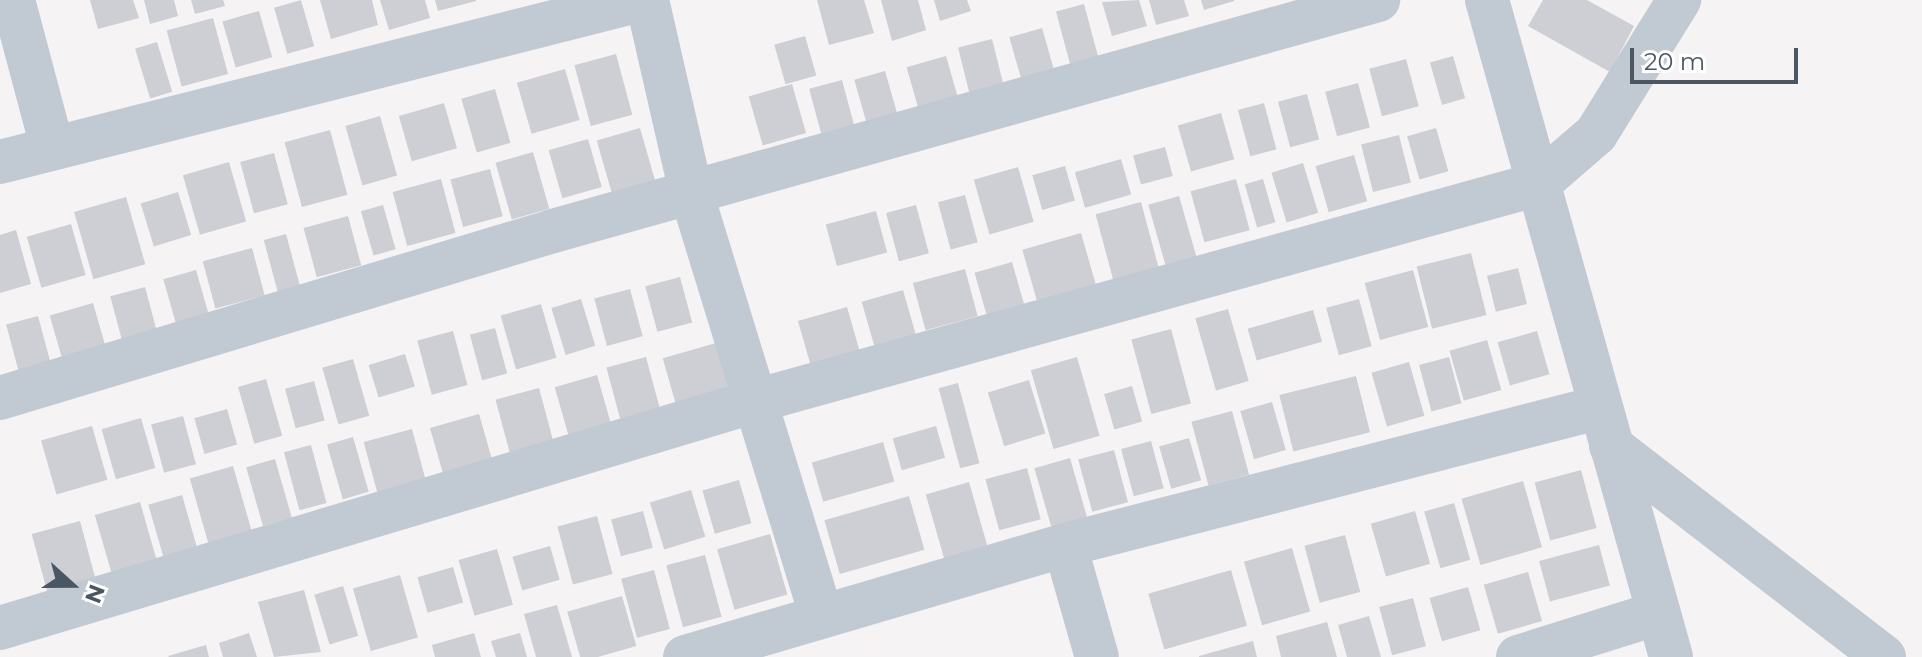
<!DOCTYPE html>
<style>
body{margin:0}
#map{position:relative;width:1922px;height:657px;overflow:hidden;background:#f5f3f3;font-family:Montserrat,sans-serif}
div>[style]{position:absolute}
.building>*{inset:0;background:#cdcfd5;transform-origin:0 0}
.street>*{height:44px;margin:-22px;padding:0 22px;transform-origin:22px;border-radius:22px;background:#c1cad2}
span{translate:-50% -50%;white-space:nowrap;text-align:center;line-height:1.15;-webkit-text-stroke:6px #fff;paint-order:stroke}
.north{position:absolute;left:32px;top:545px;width:80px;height:80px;-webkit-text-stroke:6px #fff;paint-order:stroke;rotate:111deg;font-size:22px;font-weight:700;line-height:32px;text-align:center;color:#4a5661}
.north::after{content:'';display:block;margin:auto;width:28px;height:36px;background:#4a5661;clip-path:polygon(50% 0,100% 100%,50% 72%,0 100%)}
.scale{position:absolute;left:1630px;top:48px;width:168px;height:36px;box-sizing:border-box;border:4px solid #4a5661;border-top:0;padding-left:10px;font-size:24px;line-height:28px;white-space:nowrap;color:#4a5661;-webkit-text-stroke:6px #fff;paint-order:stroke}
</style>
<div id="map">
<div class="building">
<div style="clip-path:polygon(90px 0,133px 0,139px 18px,98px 29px)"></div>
<div style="clip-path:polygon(144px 0,174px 0,178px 16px,150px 24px)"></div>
<div style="clip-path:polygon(191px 0,223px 0,225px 6px,195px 14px)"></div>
<div style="left:301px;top:0;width:48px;height:28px;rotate:74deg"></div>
<div style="clip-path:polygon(320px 0,372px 0,378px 25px,331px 39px)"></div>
<div style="clip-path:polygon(380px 0,425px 0,430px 18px,389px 30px)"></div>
<div style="clip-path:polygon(435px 0,476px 0,476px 1px,438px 11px)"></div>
<div style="clip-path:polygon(817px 0,864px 0,874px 33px,829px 45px)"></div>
<div style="clip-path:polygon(881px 0,918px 0,926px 30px,892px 41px)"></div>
<div style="clip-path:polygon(934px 0,967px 0,971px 11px,940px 21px)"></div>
<div style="clip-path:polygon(1139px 0,1147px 26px,1112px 36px,1102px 2px)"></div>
<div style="clip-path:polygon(1149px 0,1184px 0,1189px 16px,1156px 25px)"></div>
<div style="clip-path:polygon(1201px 0,1234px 0,1234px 1px,1204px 10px)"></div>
<div style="clip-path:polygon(1543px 0,1587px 0,1634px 26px,1610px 72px,1528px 26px)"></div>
<div style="left:1084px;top:4px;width:59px;height:29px;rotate:75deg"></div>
<div style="left:259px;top:11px;width:48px;height:38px;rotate:74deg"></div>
<div style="left:213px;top:18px;width:58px;height:48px;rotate:75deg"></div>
<div style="left:1042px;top:28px;width:46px;height:34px;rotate:74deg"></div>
<div style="left:805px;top:36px;width:41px;height:32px;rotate:74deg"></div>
<div style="left:992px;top:39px;width:55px;height:35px;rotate:76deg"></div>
<div style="left:157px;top:42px;width:52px;height:23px;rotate:73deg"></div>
<div style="left:616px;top:54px;width:63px;height:43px;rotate:75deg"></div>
<div style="left:946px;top:56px;width:47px;height:41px;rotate:74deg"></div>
<div style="left:1453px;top:56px;width:44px;height:24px;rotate:74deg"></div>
<div style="left:1406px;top:59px;width:49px;height:38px;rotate:75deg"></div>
<div style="left:565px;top:69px;width:53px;height:50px;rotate:74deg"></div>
<div style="left:885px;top:71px;width:56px;height:32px;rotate:74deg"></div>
<div style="left:842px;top:80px;width:46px;height:34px;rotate:75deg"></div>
<div style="left:1358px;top:83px;width:46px;height:34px;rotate:75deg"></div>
<div style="left:792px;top:84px;width:51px;height:45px;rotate:74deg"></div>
<div style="left:495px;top:89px;width:56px;height:35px;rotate:74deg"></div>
<div style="left:1307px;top:94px;width:47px;height:30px;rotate:75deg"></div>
<div style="left:444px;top:103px;width:47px;height:47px;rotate:74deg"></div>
<div style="left:1264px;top:103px;width:48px;height:27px;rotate:75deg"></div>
<div style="left:1221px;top:113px;width:48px;height:45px;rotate:74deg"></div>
<div style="left:380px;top:116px;width:62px;height:36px;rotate:74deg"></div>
<div style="left:640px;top:128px;width:58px;height:45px;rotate:74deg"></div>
<div style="left:1436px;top:128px;width:45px;height:30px;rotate:74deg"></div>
<div style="left:330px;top:130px;width:67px;height:47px;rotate:75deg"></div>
<div style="left:1399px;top:135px;width:49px;height:39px;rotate:76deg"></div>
<div style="left:588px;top:139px;width:50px;height:41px;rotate:74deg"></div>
<div style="left:1165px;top:147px;width:30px;height:33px;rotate:75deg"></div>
<div style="left:533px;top:152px;width:59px;height:39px;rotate:74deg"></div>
<div style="left:274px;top:153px;width:53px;height:35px;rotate:75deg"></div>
<div style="left:1354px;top:155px;width:48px;height:40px;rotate:74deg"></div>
<div style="left:1121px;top:159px;width:37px;height:48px;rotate:74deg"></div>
<div style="left:229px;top:162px;width:62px;height:48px;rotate:74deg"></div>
<div style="left:1303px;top:163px;width:52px;height:33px;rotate:73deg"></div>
<div style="left:1065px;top:166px;width:36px;height:34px;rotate:74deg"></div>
<div style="left:1018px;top:167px;width:57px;height:46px;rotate:74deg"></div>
<div style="left:490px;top:169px;width:49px;height:41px;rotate:75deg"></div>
<div style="left:441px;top:179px;width:56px;height:50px;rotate:75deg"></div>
<div style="left:1236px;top:179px;width:53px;height:47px;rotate:75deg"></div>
<div style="left:1263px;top:179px;width:45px;height:19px;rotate:74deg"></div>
<div style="left:178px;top:192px;width:45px;height:39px;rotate:73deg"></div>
<div style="left:965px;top:195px;width:49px;height:28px;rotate:75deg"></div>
<div style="left:1179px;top:196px;width:66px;height:32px;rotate:74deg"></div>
<div style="left:126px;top:197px;width:70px;height:54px;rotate:74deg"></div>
<div style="left:1141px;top:202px;width:85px;height:47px;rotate:75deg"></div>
<div style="left:383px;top:205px;width:46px;height:23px;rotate:74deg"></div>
<div style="left:916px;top:205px;width:50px;height:31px;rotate:75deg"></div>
<div style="left:876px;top:211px;width:43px;height:52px;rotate:75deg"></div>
<div style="left:348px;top:216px;width:51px;height:46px;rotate:75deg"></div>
<div style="left:71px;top:224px;width:53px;height:46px;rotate:74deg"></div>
<div style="clip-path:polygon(16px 230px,31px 284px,0 293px,0 235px)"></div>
<div style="left:1081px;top:233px;width:62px;height:61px;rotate:74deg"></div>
<div style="left:286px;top:234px;width:64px;height:23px;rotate:75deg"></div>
<div style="left:252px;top:248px;width:49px;height:51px;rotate:75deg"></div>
<div style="left:1471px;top:253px;width:64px;height:56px;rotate:76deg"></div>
<div style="left:1012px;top:262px;width:44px;height:39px;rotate:74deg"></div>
<div style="left:1518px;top:268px;width:37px;height:32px;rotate:76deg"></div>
<div style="left:965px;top:269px;width:49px;height:54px;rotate:75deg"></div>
<div style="left:196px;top:270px;width:51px;height:34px;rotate:74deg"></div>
<div style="left:1413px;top:270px;width:59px;height:50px;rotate:75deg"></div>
<div style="left:680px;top:277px;width:47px;height:36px;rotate:75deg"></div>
<div style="left:145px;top:287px;width:46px;height:36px;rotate:75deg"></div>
<div style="left:630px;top:289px;width:49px;height:37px;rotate:75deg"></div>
<div style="left:903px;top:290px;width:52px;height:43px;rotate:74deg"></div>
<div style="left:581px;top:299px;width:49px;height:31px;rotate:73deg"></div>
<div style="left:1359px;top:299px;width:49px;height:34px;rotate:75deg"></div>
<div style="left:93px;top:303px;width:56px;height:45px;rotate:74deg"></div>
<div style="left:541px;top:304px;width:56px;height:42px;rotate:74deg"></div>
<div style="left:847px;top:307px;width:52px;height:51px;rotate:74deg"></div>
<div style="left:1228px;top:309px;width:75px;height:34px;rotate:74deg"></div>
<div style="left:1313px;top:310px;width:33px;height:68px;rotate:74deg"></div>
<div style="left:38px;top:316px;width:50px;height:33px;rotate:75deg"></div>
<div style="left:495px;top:328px;width:47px;height:26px;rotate:75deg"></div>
<div style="left:1171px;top:329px;width:77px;height:41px;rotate:75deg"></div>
<div style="left:453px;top:331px;width:56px;height:37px;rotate:75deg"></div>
<div style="left:1537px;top:331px;width:45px;height:41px;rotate:74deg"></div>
<div style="left:730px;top:339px;width:62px;height:70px;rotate:74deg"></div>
<div style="left:1487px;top:340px;width:52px;height:39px;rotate:74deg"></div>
<div style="left:405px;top:354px;width:34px;height:38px;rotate:73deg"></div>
<div style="left:646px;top:357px;width:64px;height:41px;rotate:75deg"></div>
<div style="left:1077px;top:357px;width:82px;height:48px;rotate:74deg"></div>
<div style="left:1449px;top:357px;width:48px;height:31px;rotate:75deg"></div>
<div style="left:353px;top:359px;width:59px;height:32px;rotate:74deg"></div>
<div style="left:1409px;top:362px;width:56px;height:39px;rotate:74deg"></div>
<div style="left:597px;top:375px;width:64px;height:44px;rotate:74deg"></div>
<div style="left:1356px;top:376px;width:58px;height:79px;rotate:76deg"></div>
<div style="left:266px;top:379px;width:59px;height:29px;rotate:74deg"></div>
<div style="left:1029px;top:380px;width:56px;height:43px;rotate:73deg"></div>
<div style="left:314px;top:381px;width:41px;height:30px;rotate:75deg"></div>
<div style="left:958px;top:383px;width:83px;height:20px;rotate:75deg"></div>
<div style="left:1132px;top:386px;width:37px;height:29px;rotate:74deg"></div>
<div style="left:539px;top:388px;width:56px;height:45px;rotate:75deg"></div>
<div style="left:1272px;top:402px;width:50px;height:33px;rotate:74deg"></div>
<div style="left:227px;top:409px;width:37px;height:34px;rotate:74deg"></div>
<div style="left:1232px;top:411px;width:66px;height:42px;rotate:75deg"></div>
<div style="left:479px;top:414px;width:52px;height:51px;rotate:74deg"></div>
<div style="left:183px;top:416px;width:50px;height:33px;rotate:75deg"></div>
<div style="left:141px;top:418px;width:52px;height:41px;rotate:74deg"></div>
<div style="left:92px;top:426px;width:56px;height:53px;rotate:74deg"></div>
<div style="left:936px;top:426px;width:33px;height:45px;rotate:74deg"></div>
<div style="left:412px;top:429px;width:57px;height:50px;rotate:75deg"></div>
<div style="left:353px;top:437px;width:57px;height:27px;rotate:74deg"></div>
<div style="left:1189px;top:438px;width:44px;height:31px;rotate:74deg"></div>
<div style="left:1151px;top:441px;width:49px;height:31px;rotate:75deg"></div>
<div style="left:883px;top:442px;width:41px;height:74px;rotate:74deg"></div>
<div style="left:311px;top:445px;width:60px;height:28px;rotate:75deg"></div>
<div style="left:1114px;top:450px;width:54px;height:37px;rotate:75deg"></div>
<div style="left:1070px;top:458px;width:62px;height:37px;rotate:74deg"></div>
<div style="left:275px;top:459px;width:61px;height:30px;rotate:74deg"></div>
<div style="left:233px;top:466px;width:75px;height:45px;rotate:74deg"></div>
<div style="left:1027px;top:468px;width:53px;height:43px;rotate:75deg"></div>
<div style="left:1581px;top:470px;width:60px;height:48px;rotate:75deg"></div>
<div style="left:739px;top:480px;width:45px;height:38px;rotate:74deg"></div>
<div style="left:1523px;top:481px;width:69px;height:64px;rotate:74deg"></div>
<div style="left:969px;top:482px;width:68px;height:45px;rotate:74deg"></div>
<div style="left:691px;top:490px;width:49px;height:43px;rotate:73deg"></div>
<div style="left:182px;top:495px;width:54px;height:35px;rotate:74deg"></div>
<div style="left:909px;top:496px;width:56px;height:88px;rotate:74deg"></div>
<div style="left:140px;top:502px;width:61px;height:47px;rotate:74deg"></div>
<div style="left:1454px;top:503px;width:59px;height:31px;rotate:74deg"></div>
<div style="left:643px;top:511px;width:38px;height:33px;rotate:75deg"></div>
<div style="left:1415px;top:511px;width:55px;height:46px;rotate:74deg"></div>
<div style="left:597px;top:516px;width:60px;height:41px;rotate:75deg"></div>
<div style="left:80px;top:521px;width:60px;height:50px;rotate:75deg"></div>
<div style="left:770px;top:534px;width:63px;height:55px;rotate:74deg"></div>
<div style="left:1345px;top:535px;width:59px;height:42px;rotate:75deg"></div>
<div style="left:1599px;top:545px;width:42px;height:62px;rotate:75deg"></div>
<div style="left:550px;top:546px;width:35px;height:39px;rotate:74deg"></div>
<div style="left:1292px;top:548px;width:66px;height:50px;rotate:74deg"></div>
<div style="left:497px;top:549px;width:58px;height:40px;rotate:74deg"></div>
<div style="left:705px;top:555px;width:64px;height:40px;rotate:75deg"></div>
<div style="left:453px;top:567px;width:37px;height:37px;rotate:74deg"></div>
<div style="left:654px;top:570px;width:61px;height:34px;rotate:75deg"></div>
<div style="left:1231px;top:570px;width:58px;height:86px;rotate:74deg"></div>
<div style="left:1528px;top:572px;width:51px;height:46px;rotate:74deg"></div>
<div style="left:400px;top:575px;width:65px;height:49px;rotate:74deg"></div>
<div style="left:343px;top:586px;width:52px;height:30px;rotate:73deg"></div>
<div style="left:1468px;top:587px;width:45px;height:40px;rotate:74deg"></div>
<div style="clip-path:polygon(304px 590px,321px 652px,274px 657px,258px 602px)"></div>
<div style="left:622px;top:596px;width:52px;height:57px;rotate:74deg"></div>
<div style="left:1413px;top:598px;width:50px;height:35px;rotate:75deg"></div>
<div style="clip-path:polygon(557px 605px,572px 657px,536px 657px,524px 614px)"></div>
<div style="clip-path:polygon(1369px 616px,1381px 657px,1347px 657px,1338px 625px)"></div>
<div style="clip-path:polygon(1327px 622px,1337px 657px,1281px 657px,1276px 636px)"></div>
<div style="clip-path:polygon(249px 633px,257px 657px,223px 657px,219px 643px)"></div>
<div style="clip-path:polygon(474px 633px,481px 657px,435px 657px,432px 645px)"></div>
<div style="clip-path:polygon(520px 633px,527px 657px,496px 657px,491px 641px)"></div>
<div style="clip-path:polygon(1253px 641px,1257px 657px,1199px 657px,1199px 656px)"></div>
<div style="clip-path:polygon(206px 645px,209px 657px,169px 657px,168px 656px)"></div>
</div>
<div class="street">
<div style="left:13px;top:0;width:152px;rotate:75.1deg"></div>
<div style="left:647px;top:0;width:197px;rotate:77.1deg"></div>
<div style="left:691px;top:192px;width:443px;rotate:72.9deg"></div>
<div style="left:1487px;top:0;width:682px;rotate:74.35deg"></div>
<div style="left:0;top:162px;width:660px;rotate:-14.2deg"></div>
<div style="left:0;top:398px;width:578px;rotate:-16.8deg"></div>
<div style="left:553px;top:231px;width:857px;rotate:-15.64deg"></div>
<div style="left:1611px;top:446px;width:345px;rotate:37.7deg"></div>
<div style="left:1065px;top:545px;width:116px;rotate:74.1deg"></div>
<div style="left:0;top:628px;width:788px;rotate:-16.73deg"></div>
<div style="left:755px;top:401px;width:813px;rotate:-15.49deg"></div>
<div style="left:1538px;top:184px;width:77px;rotate:-40.8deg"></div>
<div style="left:1596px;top:134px;width:158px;rotate:-58.2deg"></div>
<div style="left:685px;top:657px;width:396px;rotate:-16.4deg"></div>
<div style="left:1065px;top:545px;width:553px;rotate:-14.44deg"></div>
<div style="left:1518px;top:657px;width:147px;rotate:-17.4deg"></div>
</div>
<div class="north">N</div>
<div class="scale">20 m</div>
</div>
